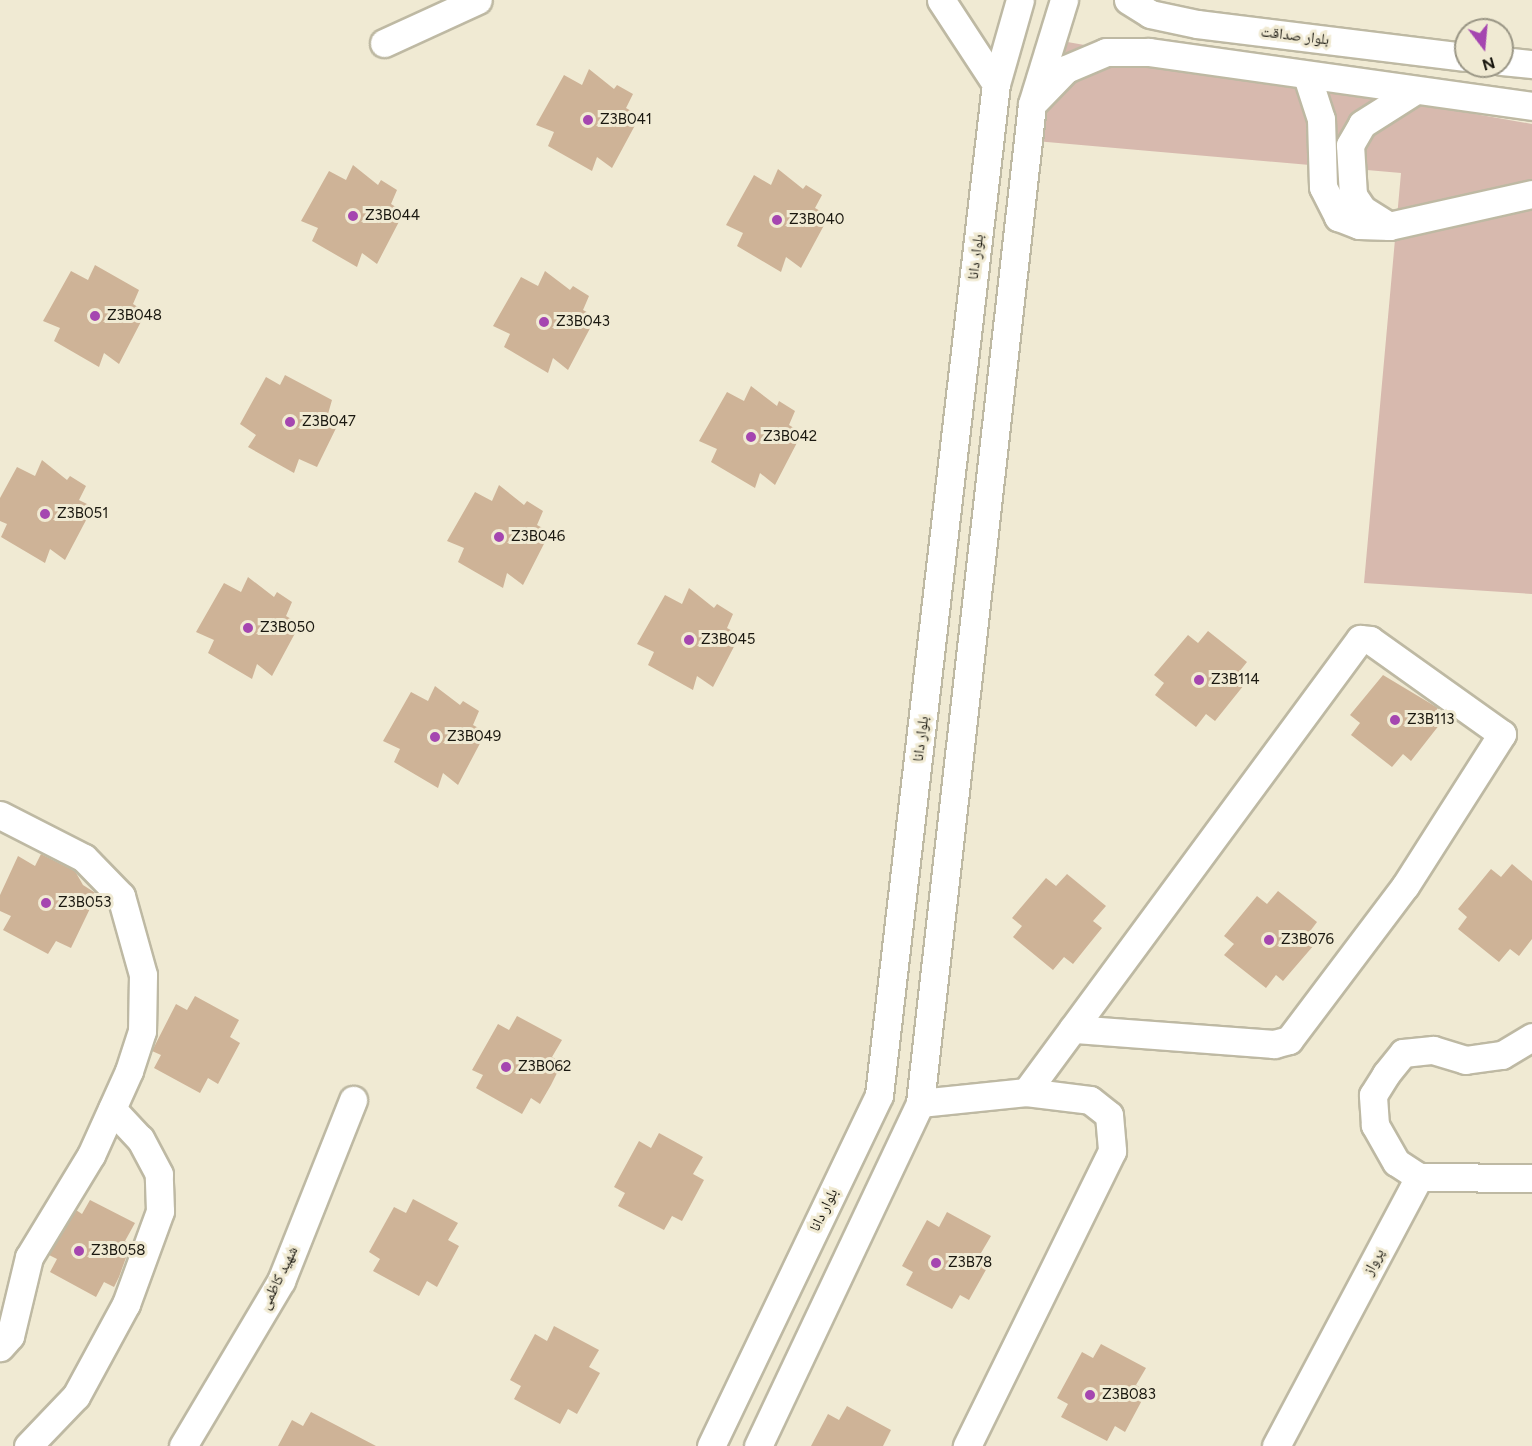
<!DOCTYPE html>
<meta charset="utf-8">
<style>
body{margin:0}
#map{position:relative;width:1532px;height:1446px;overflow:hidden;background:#f0ead3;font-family:Figtree,"Noto Naskh Arabic",sans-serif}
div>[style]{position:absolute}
.green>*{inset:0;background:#d7b9ae}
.building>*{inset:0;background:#ceb397}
.roads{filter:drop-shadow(2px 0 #beb9a3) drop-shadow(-2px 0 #beb9a3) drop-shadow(0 2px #beb9a3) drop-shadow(0 -2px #beb9a3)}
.minor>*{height:27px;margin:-13.5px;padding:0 13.5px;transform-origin:13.5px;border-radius:13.5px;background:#fff}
.dots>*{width:16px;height:16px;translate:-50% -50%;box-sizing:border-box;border:3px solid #f0ead3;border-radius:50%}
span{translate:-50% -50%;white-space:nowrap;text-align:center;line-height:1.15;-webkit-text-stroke:6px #f0ead3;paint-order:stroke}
.street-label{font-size:15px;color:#1a1810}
.poi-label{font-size:15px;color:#1a1810}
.left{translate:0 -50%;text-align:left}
.north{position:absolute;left:1454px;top:18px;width:60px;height:60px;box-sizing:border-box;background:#f0ead3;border:2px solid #9a9685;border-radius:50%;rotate:164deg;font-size:16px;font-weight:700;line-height:24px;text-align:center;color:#1a1810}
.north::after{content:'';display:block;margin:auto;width:21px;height:27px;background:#a546b0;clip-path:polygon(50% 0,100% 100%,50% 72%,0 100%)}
</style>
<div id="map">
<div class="green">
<div style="clip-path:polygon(1039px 37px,1532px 124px,1532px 594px,1364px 583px,1401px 173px,1024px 140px)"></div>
</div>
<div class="building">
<div style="clip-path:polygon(589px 69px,614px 89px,617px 85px,633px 94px,626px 108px,640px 116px,612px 168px,597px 157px,592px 171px,548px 146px,554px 132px,536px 125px,564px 75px,582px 85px)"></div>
<div style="clip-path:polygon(353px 165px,378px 185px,381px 180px,397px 190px,391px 204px,404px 212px,377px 264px,362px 253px,357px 267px,312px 241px,318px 228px,301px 221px,329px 171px,346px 180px)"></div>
<div style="clip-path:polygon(778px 169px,803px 189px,806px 185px,822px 195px,815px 208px,829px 216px,801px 268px,786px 257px,781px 272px,737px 246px,743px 233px,726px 225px,754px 175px,771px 185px)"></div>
<div style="clip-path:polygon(95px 265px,139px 290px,133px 304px,146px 312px,119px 364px,104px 353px,99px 367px,54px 341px,60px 328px,43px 321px,71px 271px,88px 280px)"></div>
<div style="clip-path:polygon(545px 271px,570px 290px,573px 286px,589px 296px,583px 310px,596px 317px,568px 370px,553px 358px,548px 373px,504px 347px,510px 334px,493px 326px,521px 277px,538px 286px)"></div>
<div style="clip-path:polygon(285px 375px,332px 400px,328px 414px,340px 420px,317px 467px,299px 459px,294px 473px,248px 447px,256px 435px,240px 424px,266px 377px,280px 385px)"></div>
<div style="clip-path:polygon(751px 386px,777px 406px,779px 401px,795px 411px,789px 425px,802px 433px,775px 485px,760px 473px,755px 488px,711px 462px,717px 449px,699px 441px,727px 392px,744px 401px)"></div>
<div style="clip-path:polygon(42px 460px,67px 480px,70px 476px,86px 486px,79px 500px,93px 507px,65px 560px,50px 549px,45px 563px,1px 537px,7px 524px,0 521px,0 498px,17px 467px,35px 476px)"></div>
<div style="clip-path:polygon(499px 485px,524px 505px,527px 501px,543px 511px,537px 525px,550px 532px,523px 585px,507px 573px,503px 588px,458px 562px,464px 548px,447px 541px,475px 492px,492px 501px)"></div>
<div style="clip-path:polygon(248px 577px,274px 597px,277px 592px,292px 602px,286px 616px,300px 624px,272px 676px,257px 664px,252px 679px,208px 653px,214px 640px,196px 632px,224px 583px,241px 592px)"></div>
<div style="clip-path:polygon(689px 588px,714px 608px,717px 604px,733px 614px,727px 628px,740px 635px,713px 687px,697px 676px,693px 690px,648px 665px,654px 652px,637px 644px,665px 595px,682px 604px)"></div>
<div style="clip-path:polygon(1208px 631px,1247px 662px,1235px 677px,1244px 685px,1215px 721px,1206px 714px,1196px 727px,1155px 695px,1164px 683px,1154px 675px,1188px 635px,1198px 643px)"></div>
<div style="clip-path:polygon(1383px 675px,1438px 708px,1431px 717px,1440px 724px,1411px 761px,1403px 754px,1392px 767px,1351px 735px,1360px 723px,1350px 715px)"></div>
<div style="clip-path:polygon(435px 686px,460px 705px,463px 701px,479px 711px,473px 725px,486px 732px,458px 785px,443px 773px,438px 788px,394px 762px,400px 749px,383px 741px,411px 692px,428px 701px)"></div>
<div style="clip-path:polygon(41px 854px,75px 871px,83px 885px,97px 894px,71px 948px,56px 941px,48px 954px,3px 930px,11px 916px,0 911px,0 895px,18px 856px,35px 866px)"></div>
<div style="clip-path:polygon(1512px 864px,1532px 881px,1532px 939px,1519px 956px,1510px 949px,1499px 962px,1458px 929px,1467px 917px,1458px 909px,1491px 869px,1501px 877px)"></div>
<div style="clip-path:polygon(1067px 874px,1106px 906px,1093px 921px,1102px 928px,1085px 949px,1073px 964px,1064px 957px,1053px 970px,1013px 937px,1022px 926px,1012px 918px,1046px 878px,1056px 886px)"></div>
<div style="clip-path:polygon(1278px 891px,1317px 922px,1305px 938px,1314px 945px,1283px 981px,1276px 975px,1266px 988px,1224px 955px,1234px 944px,1224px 936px,1257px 896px,1267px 904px)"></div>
<div style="clip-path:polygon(195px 996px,239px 1020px,230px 1037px,240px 1043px,218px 1084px,208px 1078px,200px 1093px,154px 1068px,161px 1055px,152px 1051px,176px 1004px,187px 1010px)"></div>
<div style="clip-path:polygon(517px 1016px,562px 1040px,552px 1057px,562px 1063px,551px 1085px,540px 1104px,531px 1098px,522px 1114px,476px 1088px,483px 1075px,472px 1070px,498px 1024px,509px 1030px)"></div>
<div style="clip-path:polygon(659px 1133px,703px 1157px,693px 1174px,704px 1180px,682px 1221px,672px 1216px,664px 1230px,618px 1206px,625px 1193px,614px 1187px,639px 1141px,651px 1148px)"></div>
<div style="clip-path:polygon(413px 1199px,458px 1223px,448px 1240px,459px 1246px,437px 1287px,427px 1281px,419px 1296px,373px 1271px,380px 1259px,369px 1252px,394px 1207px,406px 1213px)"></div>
<div style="clip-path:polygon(90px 1200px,135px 1223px,125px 1241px,131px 1244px,119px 1277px,114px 1287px,104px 1282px,96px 1297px,50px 1272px,57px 1259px,49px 1255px,76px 1210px,82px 1214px)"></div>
<div style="clip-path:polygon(947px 1212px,991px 1236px,981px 1253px,992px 1259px,969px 1300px,960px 1295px,952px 1309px,906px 1285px,913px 1272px,902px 1266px,927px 1220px,939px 1227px)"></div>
<div style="clip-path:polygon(554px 1326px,599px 1350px,589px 1367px,600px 1373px,577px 1414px,568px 1409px,560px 1424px,514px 1399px,521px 1386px,510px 1380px,535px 1334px,547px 1341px)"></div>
<div style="clip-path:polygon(1101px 1344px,1146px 1368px,1136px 1385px,1147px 1391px,1125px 1432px,1115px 1426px,1107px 1441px,1061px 1417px,1068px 1404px,1057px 1398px,1082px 1352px,1093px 1358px)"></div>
<div style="clip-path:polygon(847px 1406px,891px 1430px,883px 1446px,811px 1446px,828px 1414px,839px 1420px)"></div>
<div style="clip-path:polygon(311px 1412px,376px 1446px,278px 1446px,292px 1420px,303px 1426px)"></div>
</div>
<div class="roads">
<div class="minor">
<div style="left:941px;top:0;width:100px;rotate:56.8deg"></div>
<div style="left:1128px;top:0;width:26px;rotate:32deg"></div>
<div style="left:1150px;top:14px;width:48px;rotate:12deg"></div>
<div style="left:1197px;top:24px;width:271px;rotate:7deg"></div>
<div style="left:384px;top:43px;width:103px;rotate:-24.6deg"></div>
<div style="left:1502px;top:61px;width:30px;rotate:6deg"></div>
<div style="left:1307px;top:76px;width:45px;rotate:72deg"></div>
<div style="left:1321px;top:119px;width:68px;rotate:88.3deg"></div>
<div style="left:1323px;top:187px;width:34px;rotate:63deg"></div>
<div style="left:1338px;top:217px;width:22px;rotate:21deg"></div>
<div style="left:1359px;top:225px;width:30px;rotate:2deg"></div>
<div style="left:1389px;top:226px;width:147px;rotate:-12.6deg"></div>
<div style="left:1033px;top:103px;width:47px;rotate:-45.9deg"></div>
<div style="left:1066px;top:69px;width:43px;rotate:-23deg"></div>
<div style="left:1106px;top:52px;width:43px"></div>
<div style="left:1149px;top:52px;width:387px;rotate:8deg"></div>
<div style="left:1389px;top:226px;width:31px;rotate:-148deg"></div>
<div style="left:1363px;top:210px;width:18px;rotate:-124deg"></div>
<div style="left:1353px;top:195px;width:50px;rotate:-93.4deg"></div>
<div style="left:1350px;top:145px;width:24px;rotate:-60deg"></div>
<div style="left:1362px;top:124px;width:62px;rotate:-32.4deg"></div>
<div style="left:0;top:815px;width:94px;rotate:27.1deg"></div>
<div style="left:84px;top:858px;width:53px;rotate:45.8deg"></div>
<div style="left:121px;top:896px;width:82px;rotate:74.4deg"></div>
<div style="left:143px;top:975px;width:56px;rotate:91deg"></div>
<div style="left:142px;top:1031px;width:42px;rotate:108deg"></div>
<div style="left:129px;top:1071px;width:92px;rotate:114.3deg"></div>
<div style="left:91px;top:1155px;width:119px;rotate:121.3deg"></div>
<div style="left:29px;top:1257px;width:81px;rotate:103.5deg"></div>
<div style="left:10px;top:1336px;width:15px;rotate:132deg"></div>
<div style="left:1026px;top:1092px;width:563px;rotate:-53.6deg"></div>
<div style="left:1360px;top:639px;width:10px;rotate:6deg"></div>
<div style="left:1370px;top:640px;width:162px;rotate:35.5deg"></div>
<div style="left:1502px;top:734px;width:180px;rotate:122.5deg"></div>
<div style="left:1405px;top:886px;width:193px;rotate:127deg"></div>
<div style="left:1289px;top:1040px;width:16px;rotate:165deg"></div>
<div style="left:1274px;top:1044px;width:202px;rotate:-175.7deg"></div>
<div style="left:920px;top:1103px;width:107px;rotate:-5.9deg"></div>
<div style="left:1026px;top:1092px;width:64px;rotate:7.1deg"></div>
<div style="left:1090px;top:1100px;width:24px;rotate:38deg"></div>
<div style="left:1109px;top:1115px;width:36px;rotate:85deg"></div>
<div style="left:1112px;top:1151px;width:329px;rotate:116.2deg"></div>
<div style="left:1419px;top:1177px;width:27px;rotate:-147deg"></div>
<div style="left:1396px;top:1162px;width:43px;rotate:-119.6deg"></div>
<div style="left:1375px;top:1125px;width:30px;rotate:-94deg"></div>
<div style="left:1373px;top:1095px;width:25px;rotate:-58deg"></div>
<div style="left:1386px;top:1074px;width:27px;rotate:-51deg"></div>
<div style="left:1403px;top:1053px;width:30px;rotate:-6deg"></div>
<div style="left:1433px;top:1050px;width:34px;rotate:17deg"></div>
<div style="left:1465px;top:1060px;width:37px;rotate:-8deg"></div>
<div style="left:1502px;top:1055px;width:35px;rotate:-31deg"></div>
<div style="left:28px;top:1446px;width:69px;rotate:-46.2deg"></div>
<div style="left:76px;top:1396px;width:105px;rotate:-61.5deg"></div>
<div style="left:126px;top:1304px;width:99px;rotate:-69.9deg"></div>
<div style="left:160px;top:1211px;width:37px;rotate:-92deg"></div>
<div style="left:159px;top:1174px;width:40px;rotate:-118deg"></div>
<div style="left:140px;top:1139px;width:41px;rotate:-133deg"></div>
<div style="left:183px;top:1446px;width:192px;rotate:-59.3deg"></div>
<div style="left:281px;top:1281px;width:195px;rotate:-68.3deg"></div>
<div style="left:711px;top:1446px;width:389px;rotate:-64.4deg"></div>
<div style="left:879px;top:1095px;width:1018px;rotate:-83.4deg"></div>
<div style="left:996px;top:84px;width:87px;rotate:-74.1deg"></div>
<div style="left:758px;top:1446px;width:379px;rotate:-64.7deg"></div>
<div style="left:920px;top:1103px;width:1005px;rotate:-83.6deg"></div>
<div style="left:1032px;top:104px;width:109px;rotate:-72.9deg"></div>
<div style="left:1276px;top:1446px;width:305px;rotate:-62deg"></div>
<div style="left:1419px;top:1177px;width:113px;rotate:0.5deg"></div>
</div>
</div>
<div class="dots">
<div style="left:588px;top:120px;background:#a546b0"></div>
<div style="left:353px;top:216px;background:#a546b0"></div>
<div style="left:777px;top:220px;background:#a546b0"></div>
<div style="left:95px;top:316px;background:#a546b0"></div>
<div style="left:544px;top:322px;background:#a546b0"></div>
<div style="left:290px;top:422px;background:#a546b0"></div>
<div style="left:751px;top:437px;background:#a546b0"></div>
<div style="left:45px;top:514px;background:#a546b0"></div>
<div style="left:499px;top:537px;background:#a546b0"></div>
<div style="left:248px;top:628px;background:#a546b0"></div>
<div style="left:689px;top:640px;background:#a546b0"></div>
<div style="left:1199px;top:680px;background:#a546b0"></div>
<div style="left:1395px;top:720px;background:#a546b0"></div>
<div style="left:435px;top:737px;background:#a546b0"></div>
<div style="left:46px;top:903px;background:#a546b0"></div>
<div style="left:1269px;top:940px;background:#a546b0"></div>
<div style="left:506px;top:1067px;background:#a546b0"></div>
<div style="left:79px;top:1251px;background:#a546b0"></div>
<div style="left:936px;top:1263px;background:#a546b0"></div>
<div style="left:1090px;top:1395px;background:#a546b0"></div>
</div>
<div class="street-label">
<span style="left:1295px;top:36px;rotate:7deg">بلوار صداقت</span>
<span style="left:976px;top:257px;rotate:-83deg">بلوار دانا</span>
<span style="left:921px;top:739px;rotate:-83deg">بلوار دانا</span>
<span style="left:824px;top:1210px;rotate:-64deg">بلوار دانا</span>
<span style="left:1374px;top:1262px;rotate:-62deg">پرواز</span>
<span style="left:279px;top:1278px;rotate:-64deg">شهید کاظمی</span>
</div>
<div class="poi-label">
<span class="left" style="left:600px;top:120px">Z3B041</span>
<span class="left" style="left:365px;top:216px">Z3B044</span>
<span class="left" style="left:789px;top:220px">Z3B040</span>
<span class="left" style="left:107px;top:316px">Z3B048</span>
<span class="left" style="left:556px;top:322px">Z3B043</span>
<span class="left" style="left:302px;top:422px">Z3B047</span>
<span class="left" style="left:763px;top:437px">Z3B042</span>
<span class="left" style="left:57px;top:514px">Z3B051</span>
<span class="left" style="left:511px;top:537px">Z3B046</span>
<span class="left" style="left:260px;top:628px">Z3B050</span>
<span class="left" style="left:701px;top:640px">Z3B045</span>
<span class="left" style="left:1211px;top:680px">Z3B114</span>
<span class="left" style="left:1407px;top:720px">Z3B113</span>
<span class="left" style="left:447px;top:737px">Z3B049</span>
<span class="left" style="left:58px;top:903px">Z3B053</span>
<span class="left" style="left:1281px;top:940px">Z3B076</span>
<span class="left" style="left:518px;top:1067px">Z3B062</span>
<span class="left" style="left:91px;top:1251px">Z3B058</span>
<span class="left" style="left:948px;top:1263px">Z3B78</span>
<span class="left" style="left:1102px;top:1395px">Z3B083</span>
</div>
<div class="north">N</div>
</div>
